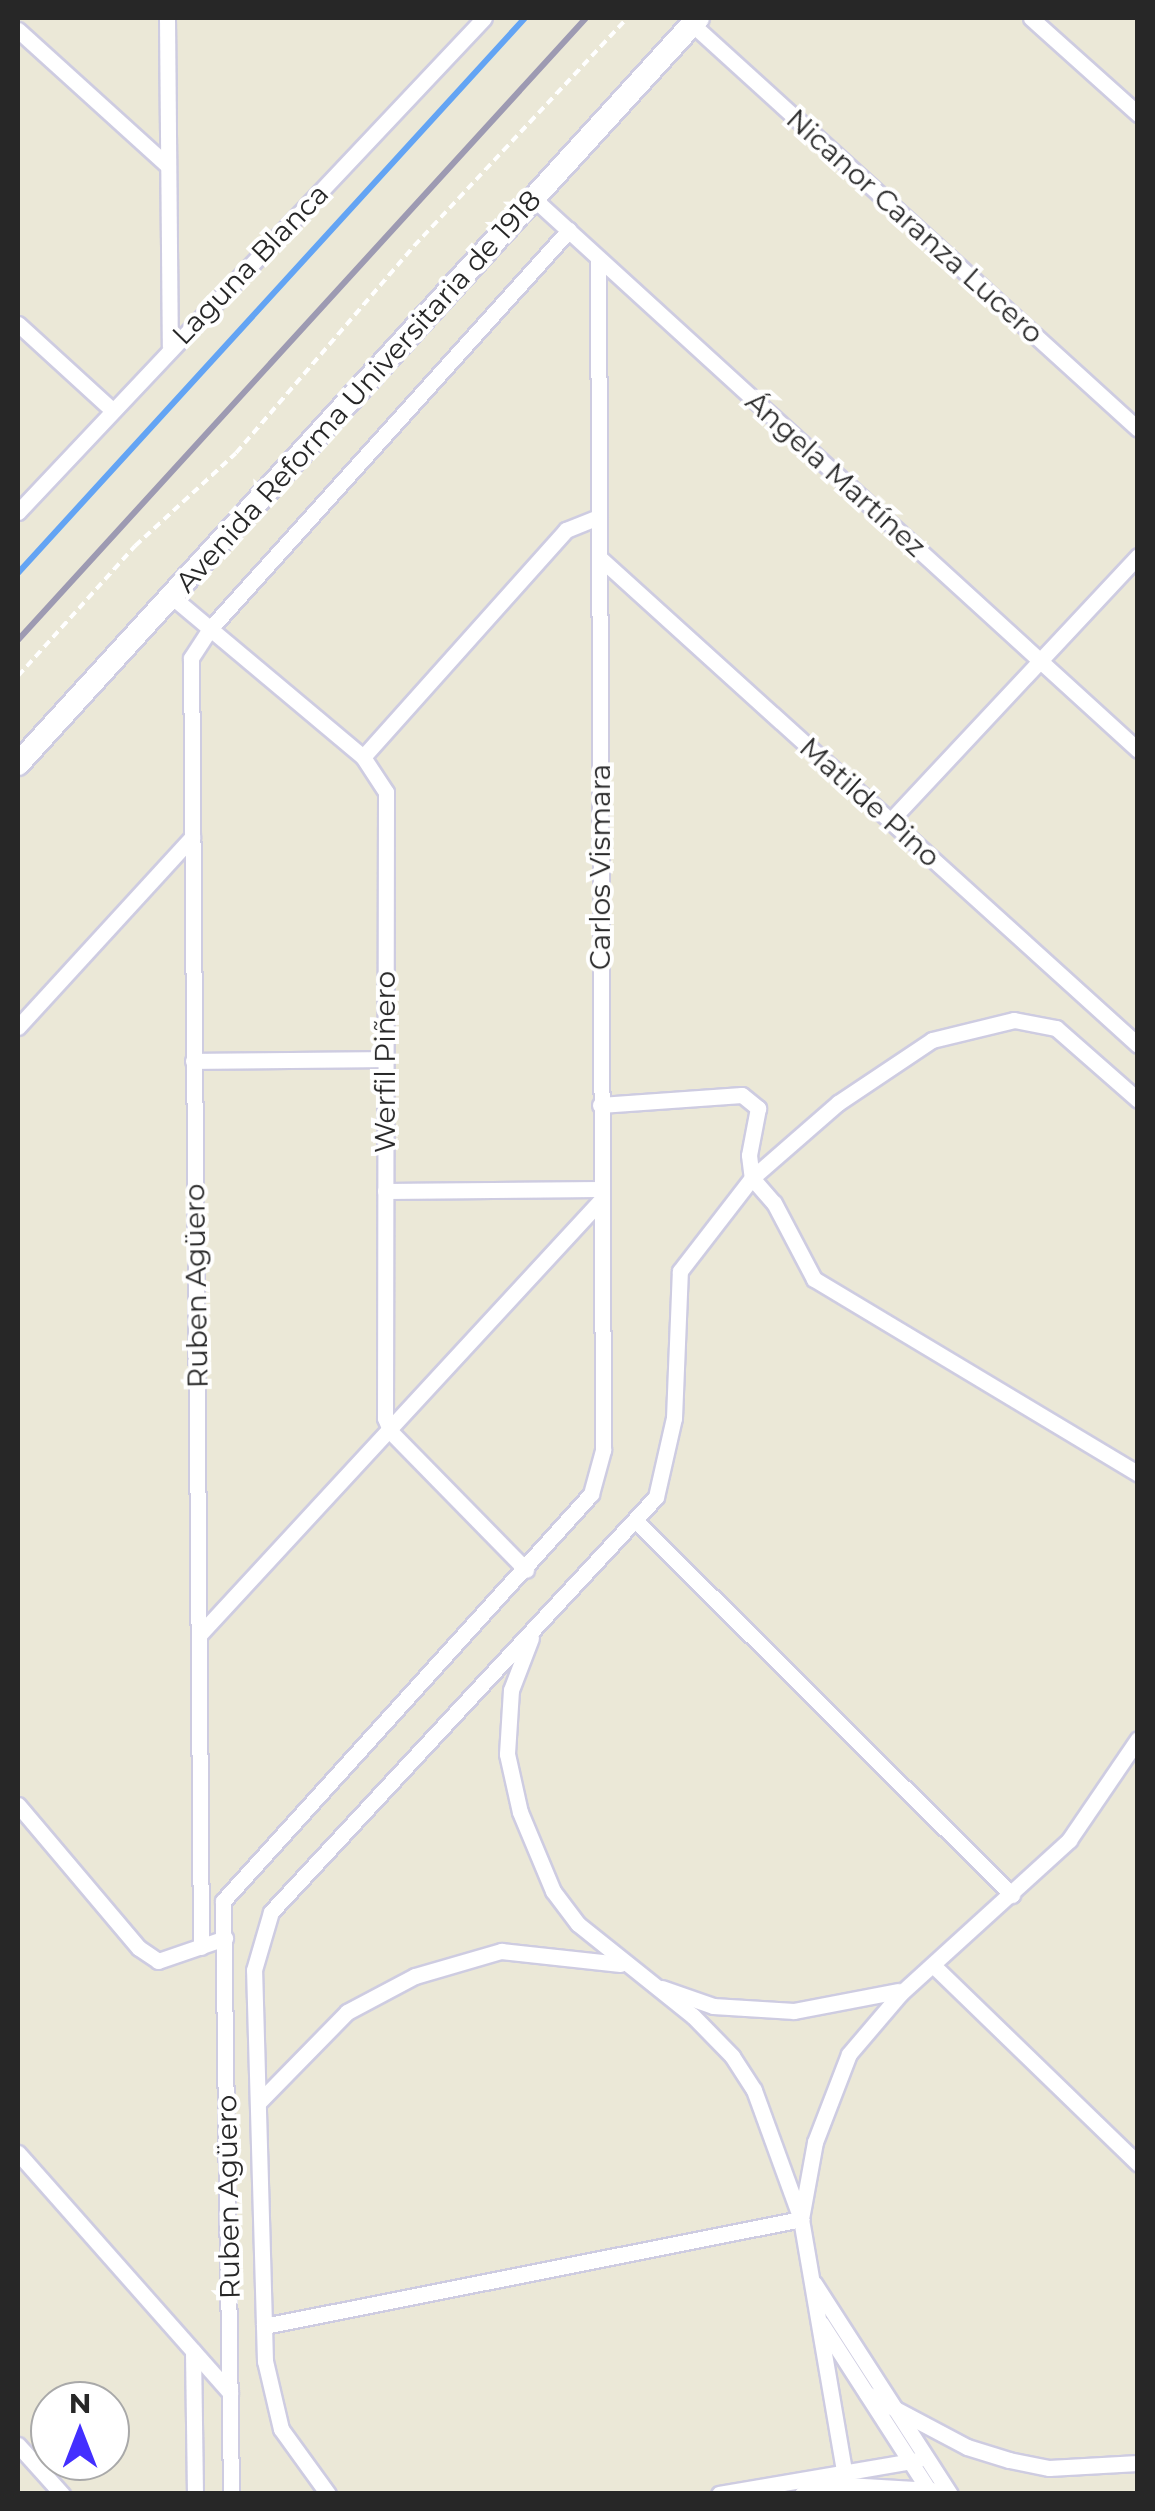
<!DOCTYPE html>
<meta charset="utf-8">
<style>
body{margin:0}
#map{position:relative;width:1155px;height:2511px;overflow:hidden;background:#ebe8d7;font-family:Montserrat,sans-serif}
div>[style]{position:absolute}
.stream>*{height:6px;margin:-3px;padding:0 3px;transform-origin:3px;border-radius:3px;background:#63a4f4}
.path>*{height:4px;margin-top:-2px;transform-origin:0;background:repeating-linear-gradient(90deg,#fff 0 8px,transparent 0 13px)}
.roads{filter:drop-shadow(2px 0 #cecce1) drop-shadow(-2px 0 #cecce1) drop-shadow(0 2px #cecce1) drop-shadow(0 -2px #cecce1)}
.minor>*{height:15px;margin:-7.5px;padding:0 7.5px;transform-origin:7.5px;border-radius:7.5px;background:#fff}
.secondary>*{height:22px;margin:-11px;padding:0 11px;transform-origin:11px;border-radius:11px;background:#fff}
.rail>*{height:6px;margin:-3px;padding:0 3px;transform-origin:3px;border-radius:3px;background:#9d9ab2}
span{translate:-50% -50%;white-space:nowrap;text-align:center;line-height:1.15;-webkit-text-stroke:8px #fff;paint-order:stroke}
.street-label{font-size:28px;color:#272727}
.frame{position:absolute;inset:0;border:20px solid #272727;pointer-events:none}
.north{position:absolute;left:30px;top:2381px;width:100px;height:100px;box-sizing:border-box;background:#fff;border:2px solid #a9a9a9;border-radius:50%;rotate:0deg;font-size:28px;font-weight:700;line-height:40px;text-align:center;color:#272727}
.north::after{content:'';display:block;margin:auto;width:35px;height:45px;background:#432fff;clip-path:polygon(50% 0,100% 100%,50% 72%,0 100%)}
</style>
<div id="map">
<div class="stream">
<div style="left:18px;top:573px;width:752px;rotate:-47.59deg"></div>
</div>
<div class="path">
<div style="left:18px;top:676px;width:175px;rotate:-48deg"></div>
<div style="left:135px;top:546px;width:137px;rotate:-42.6deg"></div>
<div style="left:236px;top:453px;width:273px;rotate:-49.3deg"></div>
<div style="left:414px;top:246px;width:312px;rotate:-46.9deg"></div>
</div>
<div class="roads">
<div class="minor">
<div style="left:167px;top:18px;width:328px;rotate:89.5deg"></div>
<div style="left:1031px;top:18px;width:144px;rotate:41.9deg"></div>
<div style="left:692px;top:24px;width:602px;rotate:42.24deg"></div>
<div style="left:18px;top:30px;width:201px;rotate:42.2deg"></div>
<div style="left:533px;top:198px;width:819px;rotate:42.38deg"></div>
<div style="left:18px;top:324px;width:126px;rotate:42.4deg"></div>
<div style="left:18px;top:512px;width:679px;rotate:-46.67deg"></div>
<div style="left:601px;top:559px;width:724px;rotate:42.15deg"></div>
<div style="left:170px;top:595px;width:252px;rotate:40deg"></div>
<div style="left:363px;top:757px;width:42px;rotate:56.7deg"></div>
<div style="left:386px;top:792px;width:626px;rotate:90.09deg"></div>
<div style="left:385px;top:1418px;width:15px;rotate:67deg"></div>
<div style="left:391px;top:1432px;width:193px;rotate:45.6deg"></div>
<div style="left:363px;top:757px;width:305px;rotate:-48.2deg"></div>
<div style="left:566px;top:530px;width:35px;rotate:-22deg"></div>
<div style="left:891px;top:820px;width:362px;rotate:-46.9deg"></div>
<div style="left:18px;top:1027px;width:258px;rotate:-47.5deg"></div>
<div style="left:193px;top:1061px;width:193px;rotate:-0.6deg"></div>
<div style="left:600px;top:1105px;width:142px;rotate:-4deg"></div>
<div style="left:742px;top:1095px;width:21px;rotate:39deg"></div>
<div style="left:758px;top:1108px;width:48px;rotate:100.8deg"></div>
<div style="left:749px;top:1155px;width:23px;rotate:83deg"></div>
<div style="left:752px;top:1178px;width:33px;rotate:49deg"></div>
<div style="left:774px;top:1203px;width:86px;rotate:62.2deg"></div>
<div style="left:814px;top:1279px;width:378px;rotate:31deg"></div>
<div style="left:385px;top:1191px;width:215px;rotate:-0.5deg"></div>
<div style="left:635px;top:1520px;width:532px;rotate:44.85deg"></div>
<div style="left:201px;top:1633px;width:588px;rotate:-47.27deg"></div>
<div style="left:531px;top:1638px;width:56px;rotate:111deg"></div>
<div style="left:511px;top:1690px;width:64px;rotate:93.6deg"></div>
<div style="left:507px;top:1754px;width:59px;rotate:77.4deg"></div>
<div style="left:520px;top:1812px;width:86px;rotate:67.3deg"></div>
<div style="left:553px;top:1891px;width:41px;rotate:52.9deg"></div>
<div style="left:578px;top:1924px;width:147px;rotate:38.7deg"></div>
<div style="left:693px;top:2016px;width:56px;rotate:45.7deg"></div>
<div style="left:732px;top:2056px;width:40px;rotate:57.1deg"></div>
<div style="left:754px;top:2090px;width:137px;rotate:70deg"></div>
<div style="left:801px;top:2219px;width:279px;rotate:80.3deg"></div>
<div style="left:18px;top:1805px;width:187px;rotate:49.8deg"></div>
<div style="left:139px;top:1948px;width:23px;rotate:34deg"></div>
<div style="left:158px;top:1961px;width:71px;rotate:-18.9deg"></div>
<div style="left:201px;top:1947px;width:1289px;rotate:-90.44deg"></div>
<div style="left:191px;top:658px;width:33px;rotate:-57deg"></div>
<div style="left:209px;top:630px;width:538px;rotate:-48.01deg"></div>
<div style="left:934px;top:1966px;width:284px;rotate:44.1deg"></div>
<div style="left:662px;top:1988px;width:54px;rotate:19.4deg"></div>
<div style="left:713px;top:2006px;width:81px;rotate:3.5deg"></div>
<div style="left:794px;top:2011px;width:106px;rotate:-10.9deg"></div>
<div style="left:258px;top:2103px;width:127px;rotate:-45.6deg"></div>
<div style="left:347px;top:2012px;width:77px;rotate:-27.9deg"></div>
<div style="left:415px;top:1976px;width:90px;rotate:-16.2deg"></div>
<div style="left:501px;top:1951px;width:120px;rotate:6.2deg"></div>
<div style="left:18px;top:2153px;width:320px;rotate:48.5deg"></div>
<div style="left:814px;top:2283px;width:251px;rotate:57.2deg"></div>
<div style="left:821px;top:2323px;width:203px;rotate:57.2deg"></div>
<div style="left:264px;top:2326px;width:548px;rotate:-11.27deg"></div>
<div style="left:801px;top:2219px;width:78px;rotate:-79.7deg"></div>
<div style="left:815px;top:2142px;width:94px;rotate:-68.9deg"></div>
<div style="left:849px;top:2054px;width:79px;rotate:-49.6deg"></div>
<div style="left:900px;top:1994px;width:229px;rotate:-42.3deg"></div>
<div style="left:1069px;top:1840px;width:122px;rotate:-55.7deg"></div>
<div style="left:193px;top:2351px;width:143px;rotate:89.2deg"></div>
<div style="left:867px;top:2394px;width:113px;rotate:27.9deg"></div>
<div style="left:967px;top:2447px;width:44px;rotate:17.2deg"></div>
<div style="left:1009px;top:2460px;width:41px;rotate:11.3deg"></div>
<div style="left:1049px;top:2468px;width:89px;rotate:-3.2deg"></div>
<div style="left:18px;top:2445px;width:66px;rotate:48.1deg"></div>
<div style="left:231px;top:2494px;width:593px;rotate:-90.77deg"></div>
<div style="left:223px;top:1901px;width:549px;rotate:-47.88deg"></div>
<div style="left:591px;top:1494px;width:46px;rotate:-74.7deg"></div>
<div style="left:603px;top:1450px;width:1192px;rotate:-90.24deg"></div>
<div style="left:328px;top:2494px;width:80px;rotate:-125.9deg"></div>
<div style="left:281px;top:2429px;width:70px;rotate:-103.2deg"></div>
<div style="left:265px;top:2361px;width:391px;rotate:-91.6deg"></div>
<div style="left:254px;top:1970px;width:60px;rotate:-73.7deg"></div>
<div style="left:271px;top:1912px;width:566px;rotate:-47.15deg"></div>
<div style="left:656px;top:1497px;width:81px;rotate:-77.2deg"></div>
<div style="left:674px;top:1418px;width:147px;rotate:-87.7deg"></div>
<div style="left:680px;top:1271px;width:118px;rotate:-52.3deg"></div>
<div style="left:752px;top:1178px;width:114px;rotate:-41.1deg"></div>
<div style="left:838px;top:1103px;width:113px;rotate:-33.8deg"></div>
<div style="left:932px;top:1040px;width:84px;rotate:-13.7deg"></div>
<div style="left:1014px;top:1020px;width:43px;rotate:10.8deg"></div>
<div style="left:1056px;top:1028px;width:109px;rotate:41.3deg"></div>
<div style="left:719px;top:2494px;width:201px;rotate:-9.7deg"></div>
<div style="left:802px;top:2494px;width:45px;rotate:-11.6deg"></div>
<div style="left:846px;top:2485px;width:86px;rotate:3.3deg"></div>
</div>
<div class="secondary">
<div style="left:18px;top:764px;width:1009px;rotate:-47.65deg"></div>
</div>
</div>
<div class="rail">
<div style="left:18px;top:640px;width:842px;rotate:-47.6deg"></div>
</div>
<div class="street-label">
<span style="left:915px;top:226px;rotate:42deg">Nicanor Caranza Lucero</span>
<span style="left:250px;top:264px;rotate:-46deg">Laguna Blanca</span>
<span style="left:358px;top:391px;rotate:-48deg">Avenida Reforma Universitaria de 1918</span>
<span style="left:836px;top:474px;rotate:42deg">Ángela Martínez</span>
<span style="left:870px;top:802px;rotate:42deg">Matilde Pino</span>
<span style="left:600px;top:867px;rotate:-90deg">Carlos Vismara</span>
<span style="left:385px;top:1062px;rotate:-90deg">Werfil Piñero</span>
<span style="left:196px;top:1286px;rotate:-91deg">Ruben Agüero</span>
<span style="left:228px;top:2197px;rotate:-91deg">Ruben Agüero</span>
</div>
<div class="frame"></div>
<div class="north">N</div>
</div>
